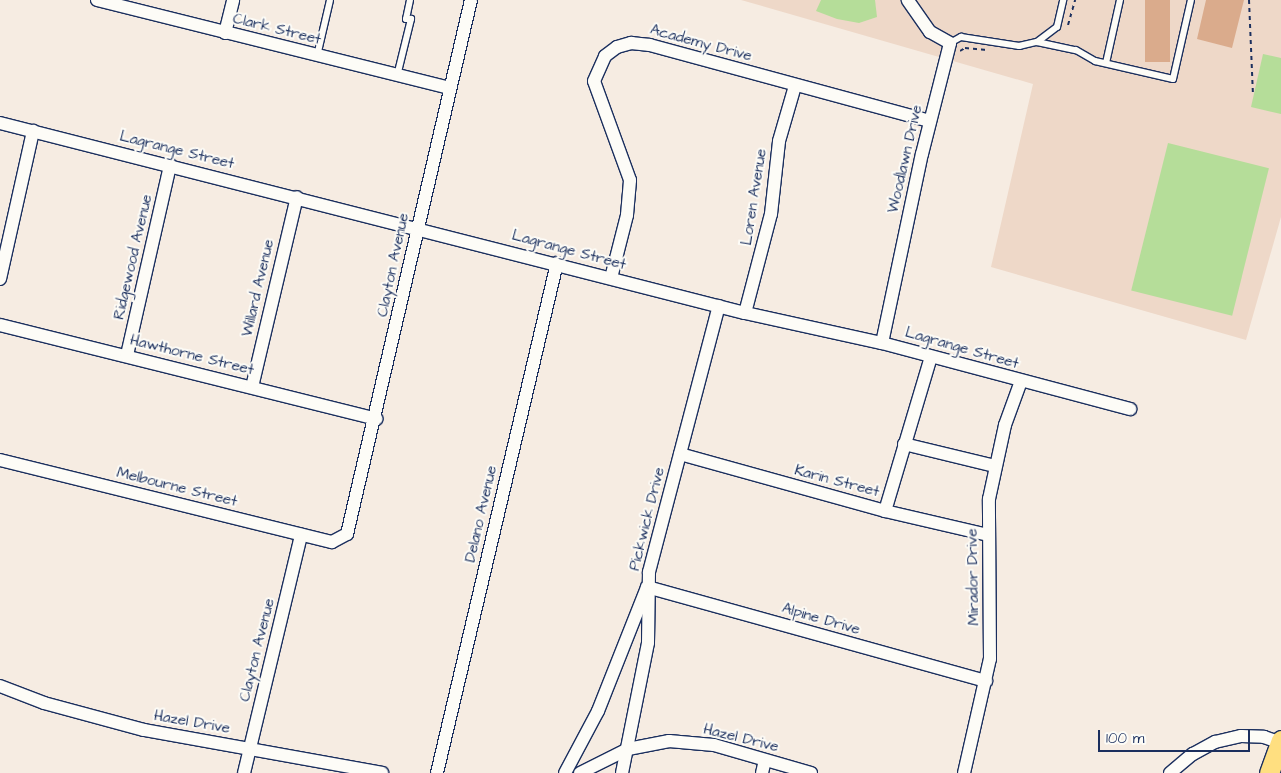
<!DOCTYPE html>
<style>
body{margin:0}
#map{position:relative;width:1281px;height:773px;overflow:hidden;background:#f6ece2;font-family:"Architects Daughter",sans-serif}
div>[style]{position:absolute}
.built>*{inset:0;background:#eed8c8}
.green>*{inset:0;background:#b5dd99;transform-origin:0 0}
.building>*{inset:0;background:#daab8c;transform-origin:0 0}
.path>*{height:2px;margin-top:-1px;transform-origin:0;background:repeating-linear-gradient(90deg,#1b2f5e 0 4px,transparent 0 8px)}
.roads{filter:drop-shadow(1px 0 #1b2f5e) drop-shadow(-1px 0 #1b2f5e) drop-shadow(0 1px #1b2f5e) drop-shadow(0 -1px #1b2f5e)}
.lane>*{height:6px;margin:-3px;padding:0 3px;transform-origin:3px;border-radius:3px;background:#fdfcf7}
.street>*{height:12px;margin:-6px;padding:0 6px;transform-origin:6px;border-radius:6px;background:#fdfcf7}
.primary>*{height:19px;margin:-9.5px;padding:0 9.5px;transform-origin:9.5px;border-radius:9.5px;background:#ffdf80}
span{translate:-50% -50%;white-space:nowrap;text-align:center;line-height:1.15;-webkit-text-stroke:4px #fdfcf7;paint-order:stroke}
.street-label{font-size:15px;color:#1b2f5e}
.scale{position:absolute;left:1098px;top:730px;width:152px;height:22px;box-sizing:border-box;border:2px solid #1b2f5e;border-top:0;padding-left:6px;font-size:15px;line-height:18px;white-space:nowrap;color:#1b2f5e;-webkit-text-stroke:4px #fdfcf7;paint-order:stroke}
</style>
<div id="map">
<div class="built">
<div style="clip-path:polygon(741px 0,1281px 0,1281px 217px,1246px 340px,991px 267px,1033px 84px)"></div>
</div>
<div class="green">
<div style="clip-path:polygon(821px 0,875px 0,877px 17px,859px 23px,837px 19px,816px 11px)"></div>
<div style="clip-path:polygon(1263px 54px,1281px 58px,1281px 114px,1251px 107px)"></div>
<div style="left:1168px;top:143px;width:104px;height:152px;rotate:14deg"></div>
</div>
<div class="building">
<div style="left:1145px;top:0;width:25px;height:62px"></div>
<div style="clip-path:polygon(1206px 0,1244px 0,1232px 48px,1197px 39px)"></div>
</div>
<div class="path">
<div style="left:1249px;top:0;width:95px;rotate:87.6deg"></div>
<div style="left:1068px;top:25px;width:26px;rotate:-74deg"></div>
<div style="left:960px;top:51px;width:6px;rotate:-31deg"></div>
<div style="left:965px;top:48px;width:22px;rotate:5deg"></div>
</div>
<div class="roads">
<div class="lane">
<div style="left:1037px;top:42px;width:40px;rotate:12deg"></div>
<div style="left:1076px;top:50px;width:22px;rotate:30deg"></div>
<div style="left:1095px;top:61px;width:80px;rotate:13deg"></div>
<div style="left:1173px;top:79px;width:81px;rotate:-77.2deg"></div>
<div style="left:950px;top:43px;width:13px;rotate:-29deg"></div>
<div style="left:961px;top:37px;width:59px;rotate:8.8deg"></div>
<div style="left:1019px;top:46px;width:18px;rotate:-13deg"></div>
<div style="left:1037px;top:42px;width:25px;rotate:-37deg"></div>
<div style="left:1057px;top:27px;width:28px;rotate:-77deg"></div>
<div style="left:317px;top:56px;width:57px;rotate:-76.9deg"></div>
<div style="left:1106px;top:63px;width:65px;rotate:-77.5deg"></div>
<div style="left:397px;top:76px;width:59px;rotate:-76.2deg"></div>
<div style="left:411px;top:19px;width:5px;rotate:180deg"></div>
<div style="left:406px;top:19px;width:19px;rotate:-78deg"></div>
</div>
<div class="street">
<div style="left:97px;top:0;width:364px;rotate:14deg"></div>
<div style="left:225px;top:33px;width:34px;rotate:-76deg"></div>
<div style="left:0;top:123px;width:769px;rotate:14.31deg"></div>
<div style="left:745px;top:313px;width:140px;rotate:12.4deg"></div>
<div style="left:882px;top:343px;width:257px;rotate:14.9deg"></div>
<div style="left:611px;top:278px;width:65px;rotate:-75.7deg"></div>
<div style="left:627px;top:215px;width:35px;rotate:-85deg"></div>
<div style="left:630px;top:180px;width:105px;rotate:-110deg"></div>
<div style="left:594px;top:81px;width:27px;rotate:-66deg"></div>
<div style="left:605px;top:56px;width:15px;rotate:-37deg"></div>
<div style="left:617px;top:47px;width:15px;rotate:-16deg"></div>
<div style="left:631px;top:43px;width:19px;rotate:6deg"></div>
<div style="left:650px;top:45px;width:290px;rotate:15.2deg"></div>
<div style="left:0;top:279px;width:152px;rotate:-77.4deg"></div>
<div style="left:745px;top:313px;width:102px;rotate:-75.3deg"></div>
<div style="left:771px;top:214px;width:73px;rotate:-83.7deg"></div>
<div style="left:779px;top:141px;width:57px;rotate:-73.8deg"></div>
<div style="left:0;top:325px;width:388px;rotate:14deg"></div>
<div style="left:882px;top:343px;width:193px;rotate:-78.1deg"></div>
<div style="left:922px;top:154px;width:114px;rotate:-75.8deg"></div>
<div style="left:950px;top:43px;width:23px;rotate:-151deg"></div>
<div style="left:930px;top:32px;width:39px;rotate:-125deg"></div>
<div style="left:127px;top:355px;width:195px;rotate:-77.2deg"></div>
<div style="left:252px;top:387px;width:195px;rotate:-76.7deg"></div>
<div style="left:904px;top:444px;width:94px;rotate:13.6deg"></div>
<div style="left:680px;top:454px;width:213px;rotate:15.5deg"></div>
<div style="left:885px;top:511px;width:106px;rotate:13.1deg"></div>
<div style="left:0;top:460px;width:342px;rotate:13.9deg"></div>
<div style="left:332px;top:542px;width:17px;rotate:-28deg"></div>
<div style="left:347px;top:534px;width:548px;rotate:-76.93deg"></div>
<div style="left:885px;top:511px;width:161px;rotate:-73.4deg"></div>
<div style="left:0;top:686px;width:47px;rotate:21.1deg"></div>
<div style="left:44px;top:703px;width:104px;rotate:15.1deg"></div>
<div style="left:144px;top:730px;width:242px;rotate:10.2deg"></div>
<div style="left:244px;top:773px;width:245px;rotate:-76.5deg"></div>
<div style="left:437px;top:773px;width:524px;rotate:-76.76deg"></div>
<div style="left:565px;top:773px;width:70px;rotate:-62deg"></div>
<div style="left:598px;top:711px;width:133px;rotate:-68.4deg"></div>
<div style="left:647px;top:587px;width:352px;rotate:15.5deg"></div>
<div style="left:580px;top:773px;width:54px;rotate:-26.6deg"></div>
<div style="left:628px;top:749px;width:42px;rotate:-11deg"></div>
<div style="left:669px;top:741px;width:45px;rotate:5.1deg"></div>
<div style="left:714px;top:745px;width:101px;rotate:16.1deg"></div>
<div style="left:622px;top:773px;width:133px;rotate:-78.7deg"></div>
<div style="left:648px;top:643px;width:71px;rotate:-89.2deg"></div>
<div style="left:649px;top:572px;width:275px;rotate:-75.3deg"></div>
<div style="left:762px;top:773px;width:13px;rotate:-77deg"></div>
<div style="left:964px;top:773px;width:117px;rotate:-77.2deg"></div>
<div style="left:990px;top:659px;width:160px;rotate:-90.4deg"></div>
<div style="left:989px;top:499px;width:76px;rotate:-77.8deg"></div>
<div style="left:1005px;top:425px;width:47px;rotate:-70deg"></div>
<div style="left:1170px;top:773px;width:30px;rotate:-40deg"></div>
<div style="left:1193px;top:754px;width:25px;rotate:-29deg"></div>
<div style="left:1215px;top:742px;width:27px;rotate:-13deg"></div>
<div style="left:1241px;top:736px;width:23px;rotate:2deg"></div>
<div style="left:1264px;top:737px;width:18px;rotate:19deg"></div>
</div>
<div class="primary">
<div style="left:1269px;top:773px;width:35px;rotate:-70deg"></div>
</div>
</div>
<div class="street-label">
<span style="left:277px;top:29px;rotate:14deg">Clark Street</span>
<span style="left:701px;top:43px;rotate:15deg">Academy Drive</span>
<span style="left:177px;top:150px;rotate:14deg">Lagrange Street</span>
<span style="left:905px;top:159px;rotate:-77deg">Woodlawn Drive</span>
<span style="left:754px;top:197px;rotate:-81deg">Loren Avenue</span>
<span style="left:569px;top:250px;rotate:15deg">Lagrange Street</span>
<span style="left:133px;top:257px;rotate:-77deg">Ridgewood Avenue</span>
<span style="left:393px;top:265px;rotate:-78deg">Clayton Avenue</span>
<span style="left:258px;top:288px;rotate:-77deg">Willard Avenue</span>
<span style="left:962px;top:348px;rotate:16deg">Lagrange Street</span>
<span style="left:192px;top:355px;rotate:14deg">Hawthorne Street</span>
<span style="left:837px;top:481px;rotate:15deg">Karin Street</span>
<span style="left:177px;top:487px;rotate:14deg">Melbourne Street</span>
<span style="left:481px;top:514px;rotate:-77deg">Delano Avenue</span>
<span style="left:647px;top:519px;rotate:-76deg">Pickwick Drive</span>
<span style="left:973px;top:577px;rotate:-91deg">Mirador Drive</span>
<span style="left:821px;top:619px;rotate:16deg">Alpine Drive</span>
<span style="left:257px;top:650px;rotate:-76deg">Clayton Avenue</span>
<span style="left:192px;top:722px;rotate:10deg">Hazel Drive</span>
<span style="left:741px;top:738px;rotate:14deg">Hazel Drive</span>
</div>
<div class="scale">100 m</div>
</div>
